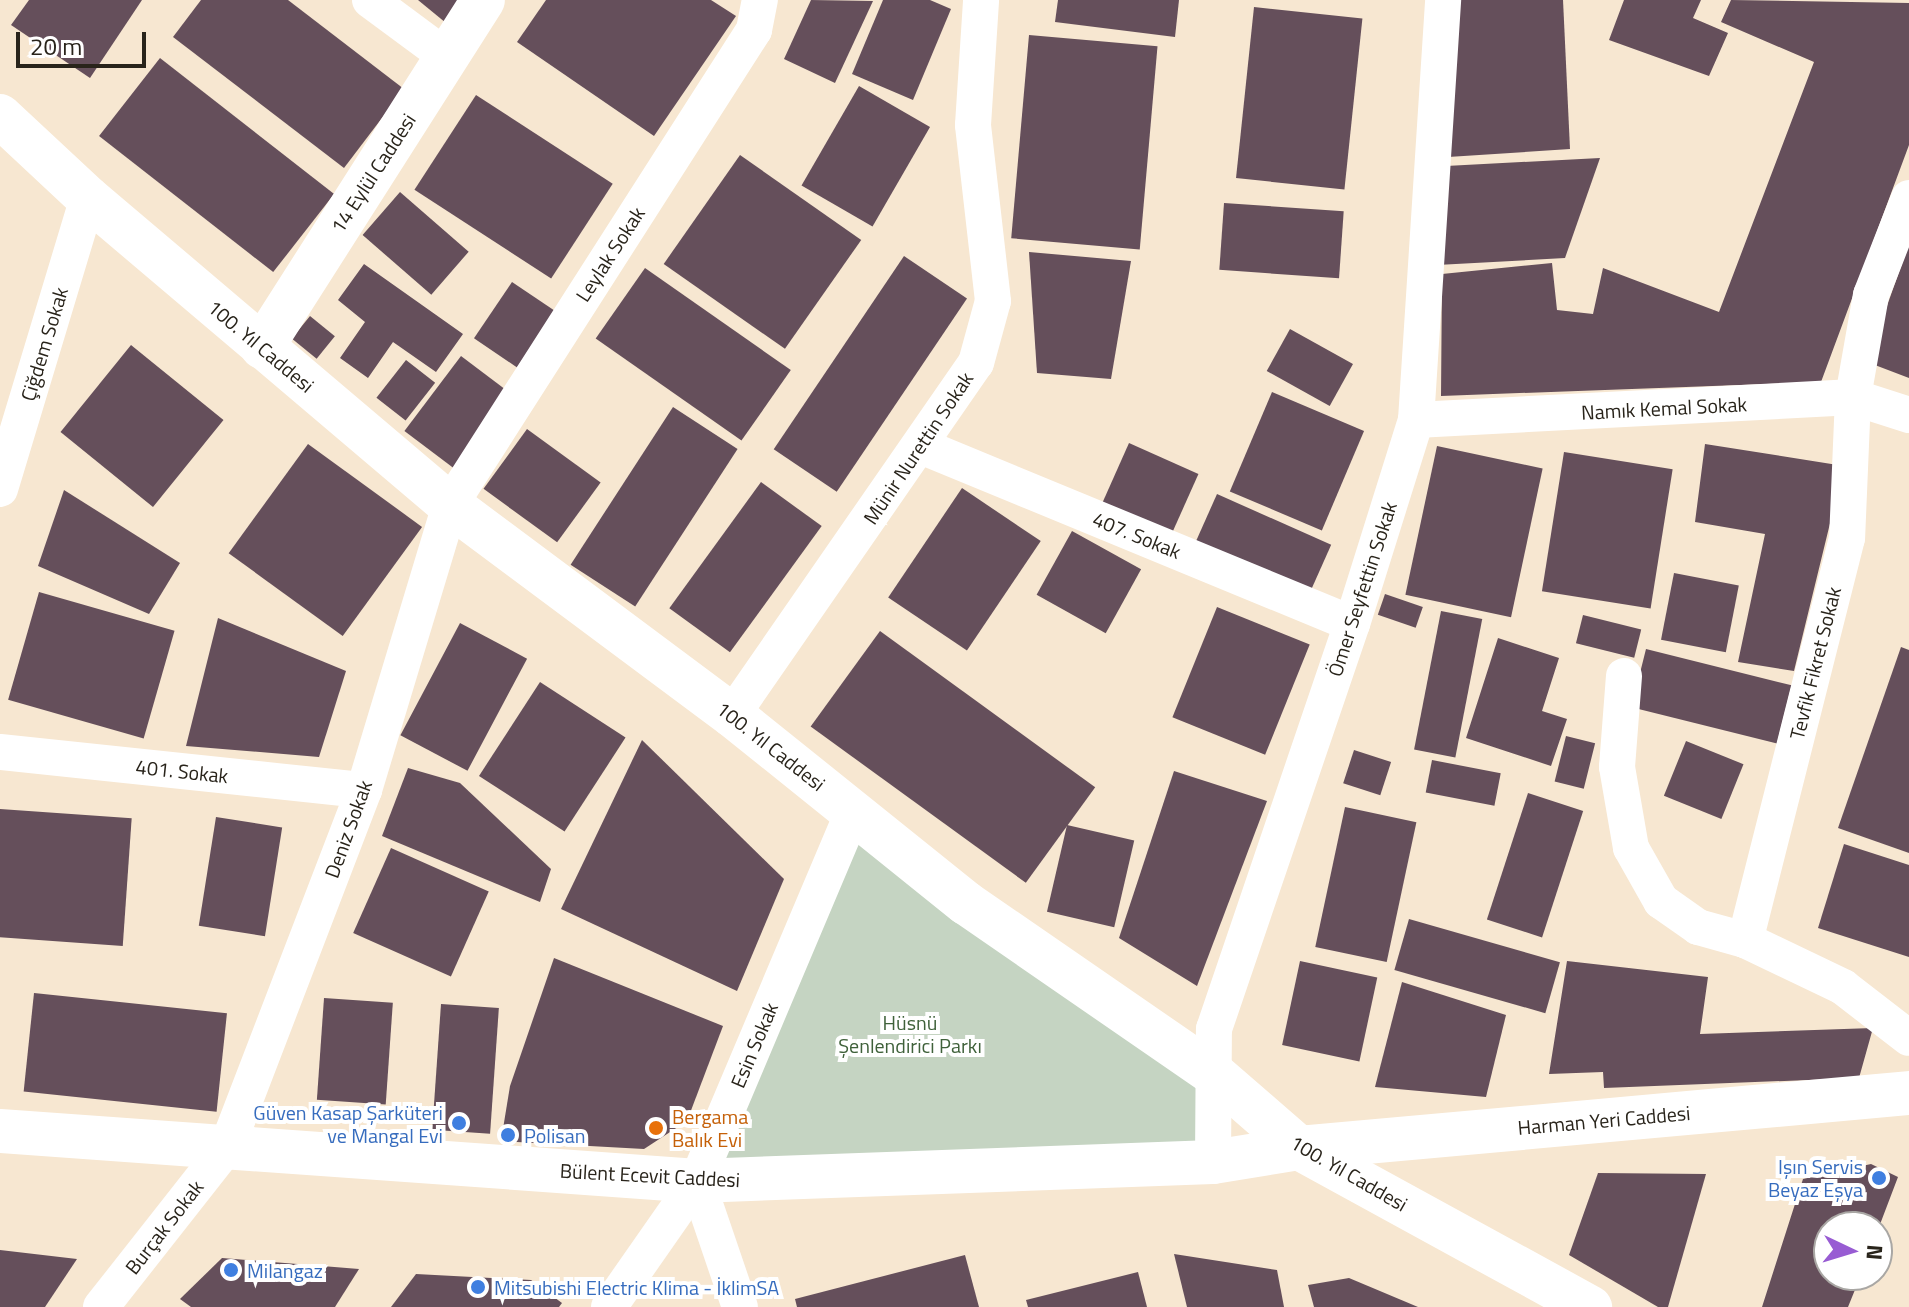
<!DOCTYPE html>
<meta charset="utf-8">
<style>
body{margin:0}
#map{position:relative;width:1909px;height:1307px;overflow:hidden;background:#f7e7d1;font-family:"Titillium Web",sans-serif}
div>[style]{position:absolute}
.green>*{inset:0;background:#c5d4c2}
.building>*{inset:0;background:#654f5b;transform-origin:0 0}
.minor>*{height:36px;margin:-18px;padding:0 18px;transform-origin:18px;border-radius:18px;background:#fff}
.tertiary>*{height:44px;margin:-22px;padding:0 22px;transform-origin:22px;border-radius:22px;background:#fff}
.dots>*{width:22px;height:22px;translate:-50% -50%;box-sizing:border-box;border:4px solid #fff;border-radius:50%}
span{translate:-50% -50%;white-space:nowrap;text-align:center;line-height:1.15;-webkit-text-stroke:8px #fff;paint-order:stroke}
.street-label{font-size:20px;color:#29241b}
.park-label{font-size:20px;color:#3f613a}
.shop-label{font-size:20px;color:#366cbe}
.right{translate:-100% -50%;text-align:right}
.left{translate:0 -50%;text-align:left}
.food-label{font-size:20px;color:#c56008}
.north{position:absolute;left:1813px;top:1211px;width:80px;height:80px;box-sizing:border-box;background:#fff;border:2px solid #a9a7a4;border-radius:50%;rotate:94deg;font-size:22px;font-weight:700;line-height:32px;text-align:center;color:#29241b}
.north::after{content:'';display:block;margin:auto;width:28px;height:36px;background:#985cd3;clip-path:polygon(50% 0,100% 100%,50% 72%,0 100%)}
.scale{position:absolute;left:16px;top:32px;width:130px;height:36px;box-sizing:border-box;border:4px solid #29241b;border-top:0;padding-left:10px;font-size:24px;line-height:28px;white-space:nowrap;color:#29241b;-webkit-text-stroke:6px #fff;paint-order:stroke}
</style>
<div id="map">
<div class="green">
<div style="clip-path:polygon(853px 811px,1214px 1074px,1213px 1162px,697px 1181px)"></div>
</div>
<div class="building">
<div style="clip-path:polygon(29px 0,142px 0,90px 78px,11px 25px)"></div>
<div style="clip-path:polygon(201px 0,288px 0,404px 89px,344px 168px,173px 37px)"></div>
<div style="clip-path:polygon(418px 0,462px 0,446px 23px)"></div>
<div style="clip-path:polygon(546px 0,711px 0,736px 16px,654px 136px,517px 42px)"></div>
<div style="clip-path:polygon(811px 0,873px 1px,835px 83px,784px 59px)"></div>
<div style="clip-path:polygon(883px 0,930px 0,951px 9px,913px 100px,852px 74px)"></div>
<div style="clip-path:polygon(1058px 0,1179px 0,1175px 37px,1055px 22px)"></div>
<div style="clip-path:polygon(1460px 0,1563px 0,1570px 149px,1448px 157px)"></div>
<div style="clip-path:polygon(1624px 0,1701px 0,1693px 18px,1728px 33px,1709px 76px,1609px 40px)"></div>
<div style="clip-path:polygon(1731px 0,1909px 3px,1909px 145px,1821px 382px,1441px 396px,1442px 274px,1552px 263px,1557px 310px,1593px 314px,1603px 268px,1719px 312px,1814px 62px,1721px 22px)"></div>
<div style="left:1254px;top:7px;width:109px;height:172px;rotate:6deg"></div>
<div style="left:1029px;top:35px;width:129px;height:204px;rotate:5deg"></div>
<div style="left:160px;top:58px;width:221px;height:99px;rotate:38deg"></div>
<div style="left:859px;top:86px;width:82px;height:115px;rotate:30deg"></div>
<div style="left:476px;top:95px;width:163px;height:113px;rotate:33deg"></div>
<div style="left:740px;top:155px;width:148px;height:133px;rotate:35deg"></div>
<div style="clip-path:polygon(1600px 158px,1565px 258px,1437px 265px,1446px 166px)"></div>
<div style="left:400px;top:192px;width:91px;height:57px;rotate:41deg"></div>
<div style="left:1224px;top:203px;width:120px;height:67px;rotate:4deg"></div>
<div style="clip-path:polygon(1909px 244px,1909px 378px,1867px 362px)"></div>
<div style="clip-path:polygon(1029px 252px,1131px 261px,1111px 379px,1037px 373px)"></div>
<div style="left:904px;top:256px;width:76px;height:233px;rotate:34deg"></div>
<div style="clip-path:polygon(364px 264px,463px 334px,436px 372px,393px 342px,368px 378px,340px 358px,365px 322px,338px 300px)"></div>
<div style="left:645px;top:268px;width:178px;height:86px;rotate:35deg"></div>
<div style="left:512px;top:282px;width:52px;height:68px;rotate:34deg"></div>
<div style="left:310px;top:316px;width:32px;height:29px;rotate:39deg"></div>
<div style="left:1290px;top:329px;width:72px;height:48px;rotate:29deg"></div>
<div style="left:131px;top:345px;width:119px;height:112px;rotate:39deg"></div>
<div style="left:461px;top:356px;width:61px;height:94px;rotate:37deg"></div>
<div style="left:406px;top:360px;width:37px;height:48px;rotate:38deg"></div>
<div style="left:1272px;top:392px;width:100px;height:108px;rotate:23deg"></div>
<div style="left:673px;top:407px;width:77px;height:188px;rotate:33deg"></div>
<div style="left:527px;top:429px;width:91px;height:74px;rotate:36deg"></div>
<div style="left:1129px;top:443px;width:76px;height:70px;rotate:24deg"></div>
<div style="left:308px;top:444px;width:141px;height:135px;rotate:36deg"></div>
<div style="clip-path:polygon(1705px 444px,1844px 466px,1794px 671px,1738px 662px,1765px 534px,1695px 522px)"></div>
<div style="left:1437px;top:446px;width:108px;height:152px;rotate:12deg"></div>
<div style="left:1564px;top:452px;width:110px;height:141px;rotate:9deg"></div>
<div style="left:761px;top:482px;width:75px;height:156px;rotate:36deg"></div>
<div style="left:962px;top:488px;width:95px;height:132px;rotate:34deg"></div>
<div style="clip-path:polygon(64px 490px,180px 563px,149px 614px,38px 566px)"></div>
<div style="left:1217px;top:494px;width:125px;height:55px;rotate:24deg"></div>
<div style="left:1072px;top:531px;width:79px;height:73px;rotate:29deg"></div>
<div style="left:1674px;top:573px;width:66px;height:68px;rotate:11deg"></div>
<div style="left:39px;top:592px;width:141px;height:112px;rotate:16deg"></div>
<div style="left:1385px;top:594px;width:40px;height:22px;rotate:19deg"></div>
<div style="left:1217px;top:607px;width:100px;height:119px;rotate:22deg"></div>
<div style="left:1441px;top:611px;width:42px;height:141px;rotate:11deg"></div>
<div style="left:1583px;top:615px;width:60px;height:29px;rotate:14deg"></div>
<div style="clip-path:polygon(218px 618px,346px 671px,319px 757px,186px 746px)"></div>
<div style="left:460px;top:623px;width:76px;height:127px;rotate:28deg"></div>
<div style="left:880px;top:631px;width:266px;height:118px;rotate:36deg"></div>
<div style="clip-path:polygon(1498px 638px,1559px 658px,1542px 711px,1567px 719px,1551px 766px,1466px 738px)"></div>
<div style="clip-path:polygon(1901px 647px,1909px 650px,1909px 853px,1838px 828px)"></div>
<div style="left:1646px;top:649px;width:150px;height:60px;rotate:14deg"></div>
<div style="left:540px;top:682px;width:102px;height:112px;rotate:33deg"></div>
<div style="left:1566px;top:736px;width:30px;height:47px;rotate:14deg"></div>
<div style="clip-path:polygon(642px 740px,784px 879px,737px 991px,561px 909px)"></div>
<div style="left:1686px;top:741px;width:62px;height:59px;rotate:22deg"></div>
<div style="left:1354px;top:750px;width:39px;height:35px;rotate:18deg"></div>
<div style="left:1432px;top:760px;width:70px;height:33px;rotate:11deg"></div>
<div style="clip-path:polygon(408px 768px,460px 783px,551px 869px,540px 902px,382px 836px)"></div>
<div style="clip-path:polygon(1174px 771px,1267px 801px,1197px 986px,1119px 938px)"></div>
<div style="left:1528px;top:793px;width:58px;height:133px;rotate:18deg"></div>
<div style="left:1345px;top:807px;width:73px;height:143px;rotate:12deg"></div>
<div style="left:0;top:809px;width:132px;height:128px;rotate:4deg"></div>
<div style="left:216px;top:817px;width:67px;height:110px;rotate:9deg"></div>
<div style="left:1067px;top:825px;width:69px;height:89px;rotate:13deg"></div>
<div style="clip-path:polygon(1844px 844px,1909px 865px,1909px 957px,1818px 928px)"></div>
<div style="left:391px;top:848px;width:107px;height:93px;rotate:24deg"></div>
<div style="left:1409px;top:919px;width:157px;height:53px;rotate:16deg"></div>
<div style="clip-path:polygon(554px 958px,723px 1026px,687px 1121px,644px 1149px,501px 1141px,510px 1086px)"></div>
<div style="left:1300px;top:961px;width:79px;height:86px;rotate:12deg"></div>
<div style="clip-path:polygon(1567px 961px,1708px 977px,1700px 1034px,1873px 1028px,1859px 1078px,1604px 1088px,1603px 1072px,1549px 1074px)"></div>
<div style="clip-path:polygon(1402px 982px,1506px 1015px,1486px 1097px,1375px 1087px)"></div>
<div style="left:34px;top:993px;width:194px;height:99px;rotate:6deg"></div>
<div style="left:324px;top:998px;width:69px;height:102px;rotate:4deg"></div>
<div style="left:441px;top:1004px;width:58px;height:126px;rotate:4deg"></div>
<div style="clip-path:polygon(1871px 1164px,1898px 1177px,1879px 1227px,1829px 1227px,1829px 1275px,1861px 1275px,1848px 1307px,1762px 1307px,1803px 1179px)"></div>
<div style="clip-path:polygon(1598px 1173px,1706px 1174px,1668px 1307px,1658px 1307px,1569px 1255px)"></div>
<div style="clip-path:polygon(0 1250px,77px 1259px,45px 1307px,0 1307px)"></div>
<div style="clip-path:polygon(1174px 1254px,1277px 1270px,1284px 1307px,1187px 1307px)"></div>
<div style="clip-path:polygon(965px 1255px,979px 1307px,797px 1307px,795px 1299px)"></div>
<div style="clip-path:polygon(222px 1258px,359px 1269px,335px 1307px,191px 1307px,180px 1299px)"></div>
<div style="clip-path:polygon(1138px 1272px,1147px 1307px,1028px 1307px,1026px 1300px)"></div>
<div style="clip-path:polygon(416px 1274px,531px 1280px,562px 1303px,559px 1307px,391px 1307px)"></div>
<div style="clip-path:polygon(1349px 1278px,1418px 1307px,1314px 1307px,1308px 1285px)"></div>
</div>
<div class="minor">
<div style="left:370px;top:0;width:96px;rotate:36.5deg"></div>
<div style="left:1909px;top:198px;width:104px;rotate:111.4deg"></div>
<div style="left:1871px;top:295px;width:104px;rotate:100deg"></div>
<div style="left:1853px;top:397px;width:141px;rotate:92.4deg"></div>
<div style="left:1847px;top:538px;width:415px;rotate:104.2deg"></div>
<div style="left:1745px;top:940px;width:109px;rotate:25.6deg"></div>
<div style="left:1843px;top:987px;width:83px;rotate:37.7deg"></div>
<div style="left:1416px;top:420px;width:438px;rotate:-3deg"></div>
<div style="left:1853px;top:397px;width:59px;rotate:17.8deg"></div>
<div style="left:921px;top:446px;width:466px;rotate:22.4deg"></div>
<div style="left:0;top:489px;width:304px;rotate:-73.2deg"></div>
<div style="left:1624px;top:676px;width:91px;rotate:94.4deg"></div>
<div style="left:1617px;top:767px;width:82px;rotate:80.2deg"></div>
<div style="left:1631px;top:848px;width:61px;rotate:60.5deg"></div>
<div style="left:1661px;top:901px;width:45px;rotate:35.1deg"></div>
<div style="left:1698px;top:927px;width:49px;rotate:15.5deg"></div>
<div style="left:732px;top:715px;width:428px;rotate:-55.3deg"></div>
<div style="left:976px;top:363px;width:64px;rotate:-74.7deg"></div>
<div style="left:993px;top:301px;width:177px;rotate:-96.5deg"></div>
<div style="left:973px;top:125px;width:125px;rotate:-86.3deg"></div>
<div style="left:0;top:752px;width:366px;rotate:6deg"></div>
<div style="left:1213px;top:1162px;width:133px;rotate:-89.6deg"></div>
<div style="left:1214px;top:1029px;width:428px;rotate:-71.2deg"></div>
<div style="left:1352px;top:624px;width:214px;rotate:-72.6deg"></div>
<div style="left:1416px;top:420px;width:421px;rotate:-86.3deg"></div>
<div style="left:697px;top:1181px;width:133px;rotate:71.2deg"></div>
<div style="left:101px;top:1307px;width:204px;rotate:-51.8deg"></div>
<div style="left:227px;top:1147px;width:382px;rotate:-69deg"></div>
<div style="left:364px;top:790px;width:298px;rotate:-73.2deg"></div>
<div style="left:450px;top:505px;width:564px;rotate:-57.38deg"></div>
<div style="left:754px;top:30px;width:31px;rotate:-79deg"></div>
<div style="left:609px;top:1307px;width:154px;rotate:-55.1deg"></div>
<div style="left:697px;top:1181px;width:402px;rotate:-67.1deg"></div>
</div>
<div class="tertiary">
<div style="left:0;top:116px;width:120px;rotate:43deg"></div>
<div style="left:88px;top:198px;width:475px;rotate:40.3deg"></div>
<div style="left:450px;top:505px;width:352px;rotate:36.7deg"></div>
<div style="left:732px;top:715px;width:300px;rotate:38.8deg"></div>
<div style="left:966px;top:903px;width:301px;rotate:34.6deg"></div>
<div style="left:1214px;top:1074px;width:113px;rotate:41deg"></div>
<div style="left:1299px;top:1148px;width:332px;rotate:28.7deg"></div>
<div style="left:262px;top:347px;width:411px;rotate:-57.5deg"></div>
<div style="left:0;top:1131px;width:699px;rotate:4.1deg"></div>
<div style="left:697px;top:1181px;width:516px;rotate:-2.11deg"></div>
<div style="left:1213px;top:1162px;width:87px;rotate:-9.2deg"></div>
<div style="left:1299px;top:1148px;width:612px;rotate:-5.15deg"></div>
</div>
<div class="dots">
<div style="left:459px;top:1123px;background:#3f7fe0"></div>
<div style="left:656px;top:1128px;background:#e8710a"></div>
<div style="left:508px;top:1135px;background:#3f7fe0"></div>
<div style="left:1879px;top:1178px;background:#3f7fe0"></div>
<div style="left:231px;top:1270px;background:#3f7fe0"></div>
<div style="left:478px;top:1287px;background:#3f7fe0"></div>
</div>
<div class="street-label">
<span style="left:373px;top:173px;rotate:-57deg">14 Eylül Caddesi</span>
<span style="left:610px;top:254px;rotate:-57deg">Leylak Sokak</span>
<span style="left:44px;top:344px;rotate:-73deg">Çiğdem Sokak</span>
<span style="left:261px;top:346px;rotate:40deg">100. Yıl Caddesi</span>
<span style="left:1664px;top:408px;rotate:-3deg">Namık Kemal Sokak</span>
<span style="left:918px;top:448px;rotate:-56deg">Münir Nurettin Sokak</span>
<span style="left:1137px;top:535px;rotate:22deg">407. Sokak</span>
<span style="left:1362px;top:589px;rotate:-72deg">Ömer Seyfettin Sokak</span>
<span style="left:1815px;top:663px;rotate:-76deg">Tevfik Fikret Sokak</span>
<span style="left:771px;top:746px;rotate:38deg">100. Yıl Caddesi</span>
<span style="left:182px;top:771px;rotate:6deg">401. Sokak</span>
<span style="left:348px;top:829px;rotate:-70deg">Deniz Sokak</span>
<span style="left:754px;top:1045px;rotate:-67deg">Esin Sokak</span>
<span style="left:1604px;top:1120px;rotate:-5deg">Harman Yeri Caddesi</span>
<span style="left:1349px;top:1173px;rotate:30deg">100. Yıl Caddesi</span>
<span style="left:650px;top:1175px;rotate:3deg">Bülent Ecevit Caddesi</span>
<span style="left:164px;top:1227px;rotate:-52deg">Burçak Sokak</span>
</div>
<div class="park-label">
<span style="left:910px;top:1034px">Hüsnü<br>Şenlendirici Parkı</span>
</div>
<div class="shop-label">
<span class="right" style="left:443px;top:1124px">Güven Kasap Şarküteri<br>ve Mangal Evi</span>
<span class="left" style="left:524px;top:1135px">Polisan</span>
<span class="right" style="left:1863px;top:1178px">Işın Servis<br>Beyaz Eşya</span>
<span class="left" style="left:247px;top:1270px">Milangaz</span>
<span class="left" style="left:494px;top:1287px">Mitsubishi Electric Klima - İklimSA</span>
</div>
<div class="food-label">
<span class="left" style="left:672px;top:1128px">Bergama<br>Balık Evi</span>
</div>
<div class="north">N</div>
<div class="scale">20 m</div>
</div>
